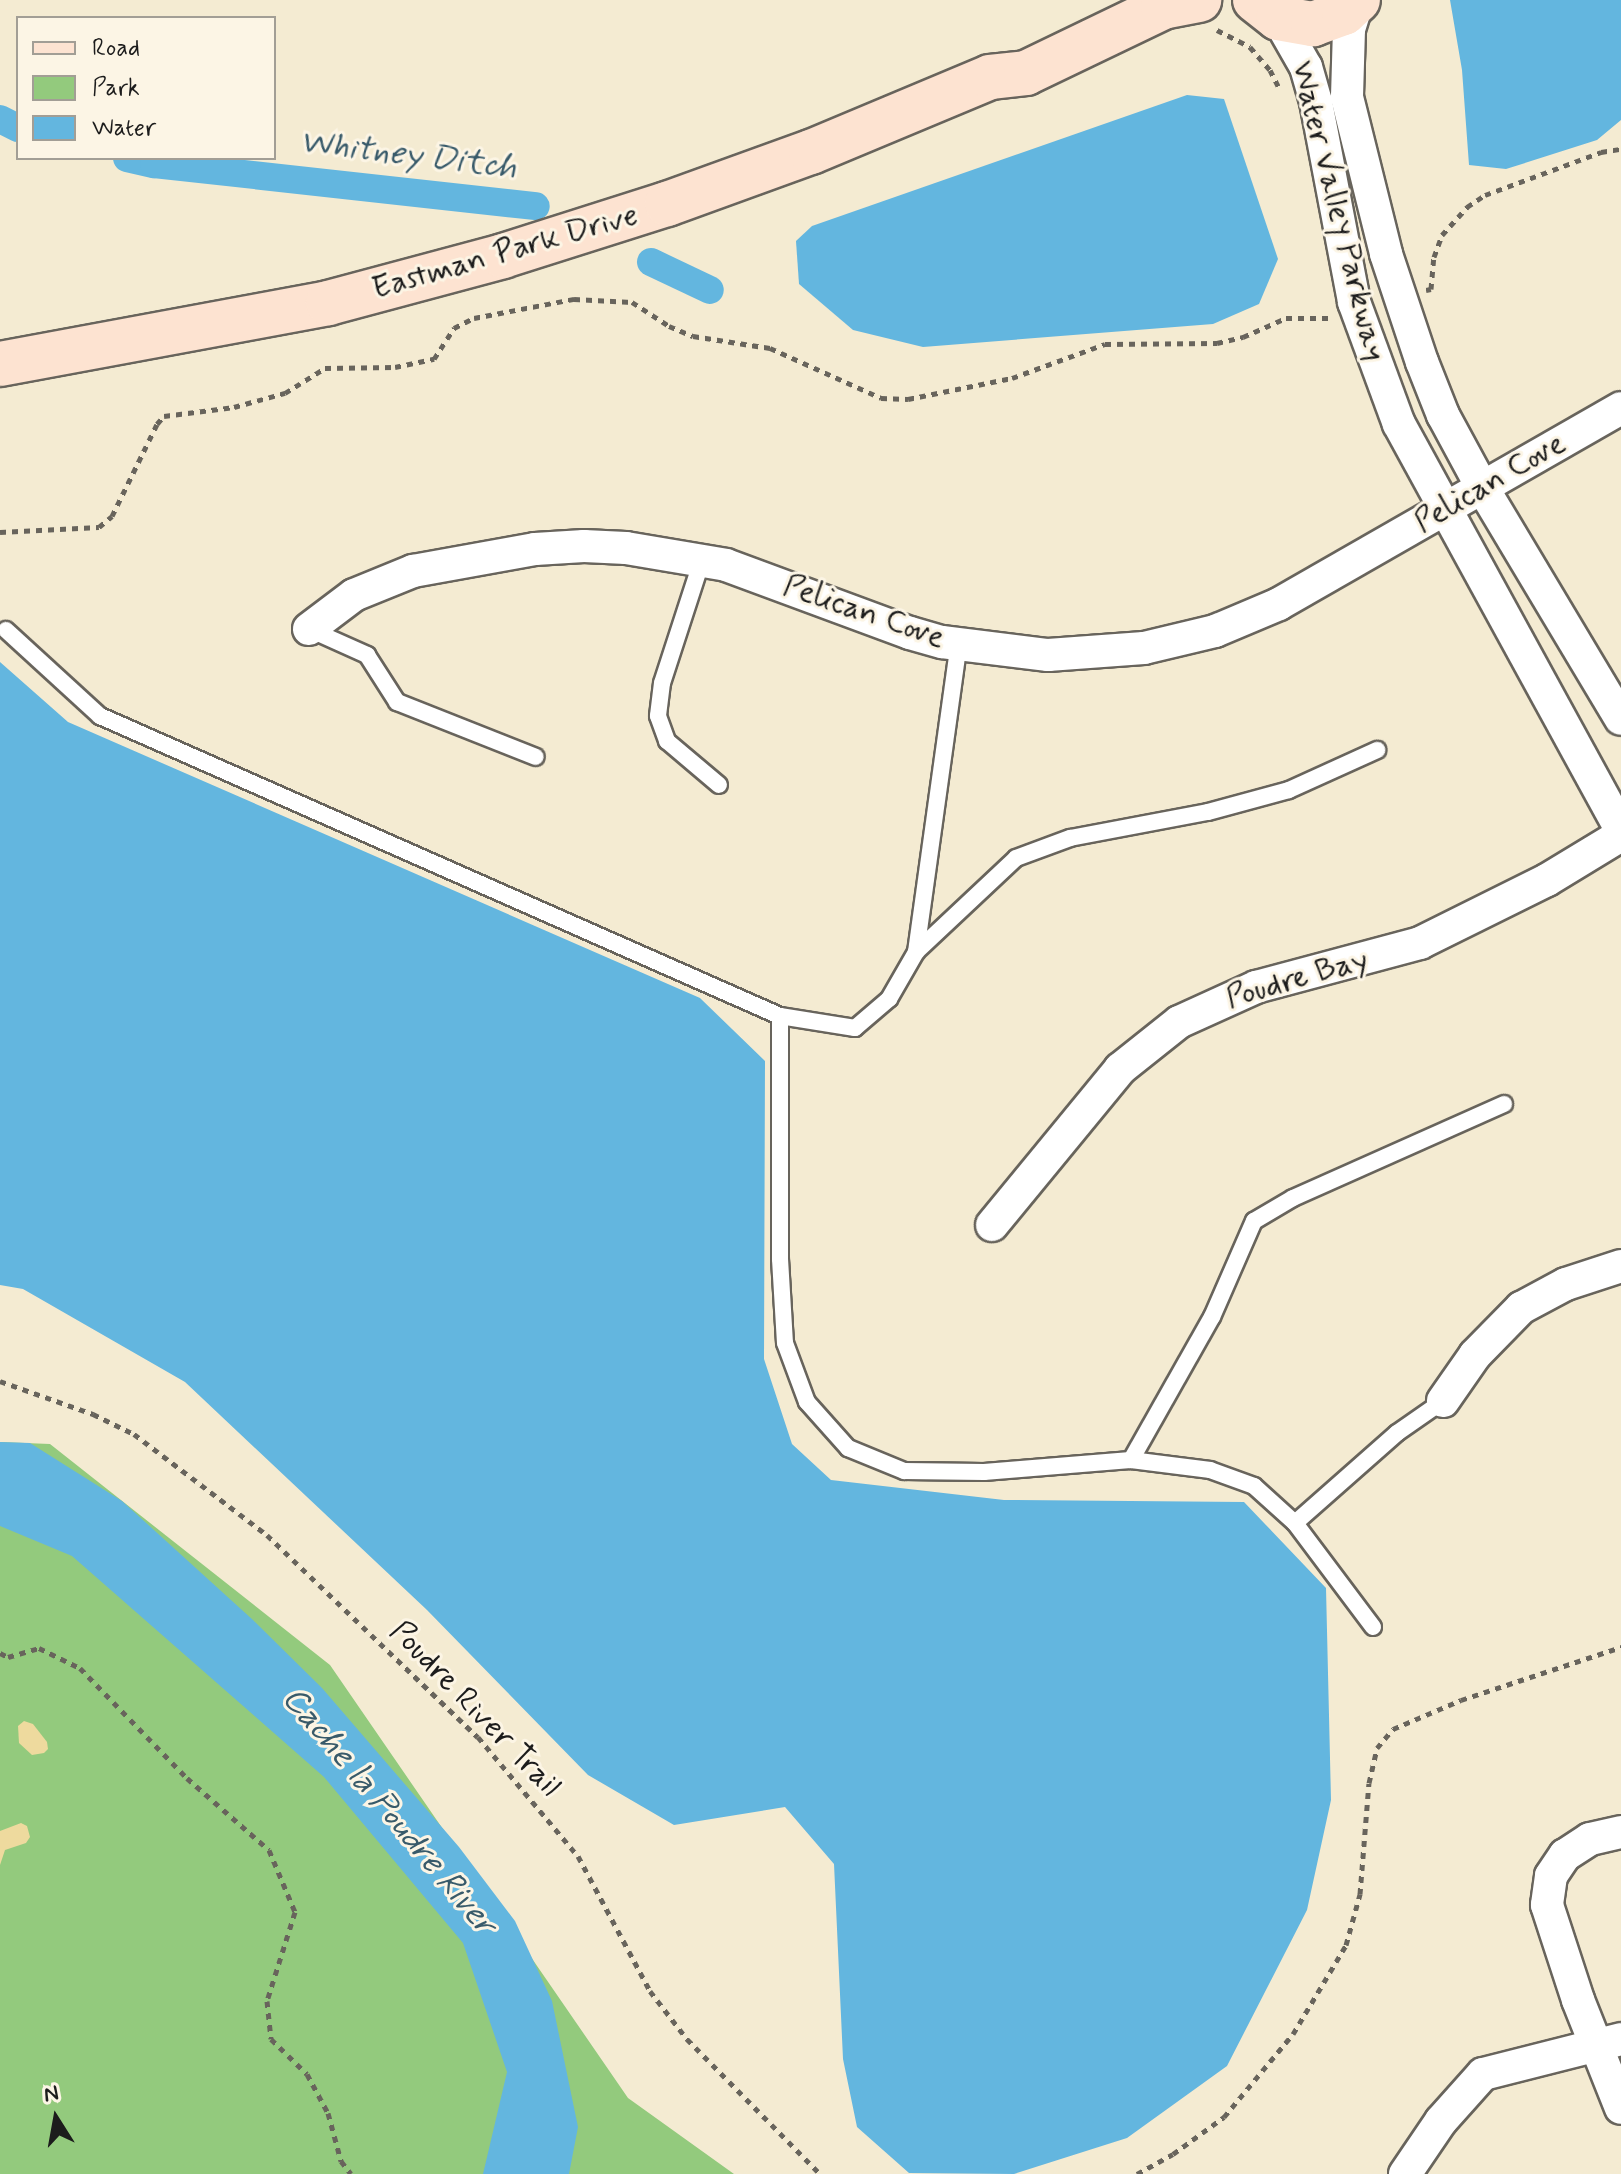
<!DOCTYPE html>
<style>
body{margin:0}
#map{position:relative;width:1621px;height:2174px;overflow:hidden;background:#f4ebd2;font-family:Mynerve,sans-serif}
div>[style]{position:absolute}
.green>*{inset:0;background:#93ca7d}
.sand>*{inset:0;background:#eeda9e}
.water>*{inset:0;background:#63b6df}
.canal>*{height:28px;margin:-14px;padding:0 14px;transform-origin:14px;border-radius:14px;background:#63b6df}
.path>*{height:5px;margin-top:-2.5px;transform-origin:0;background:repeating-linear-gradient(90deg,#68645c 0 6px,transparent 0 12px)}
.roads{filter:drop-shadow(2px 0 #68645c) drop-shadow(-2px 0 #68645c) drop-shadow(0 2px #68645c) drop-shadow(0 -2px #68645c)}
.lane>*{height:16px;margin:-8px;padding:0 8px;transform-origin:8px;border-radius:8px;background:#fff}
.street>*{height:32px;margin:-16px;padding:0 16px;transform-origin:16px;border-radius:16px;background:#fff}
.secondary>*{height:44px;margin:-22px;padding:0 22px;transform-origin:22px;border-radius:22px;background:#fde3d1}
span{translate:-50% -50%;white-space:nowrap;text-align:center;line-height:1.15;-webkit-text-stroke:6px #fcf5e5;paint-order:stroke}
.street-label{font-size:32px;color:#1c1c1c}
.water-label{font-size:34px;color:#385a6a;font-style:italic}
.legend{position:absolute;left:16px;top:16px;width:260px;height:144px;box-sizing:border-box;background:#fcf5e5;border:2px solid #a29e95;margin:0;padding:10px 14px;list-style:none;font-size:24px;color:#1c1c1c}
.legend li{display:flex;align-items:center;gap:16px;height:40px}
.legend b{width:40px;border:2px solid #a29e95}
.north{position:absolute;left:16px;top:2078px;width:80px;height:80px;-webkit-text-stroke:6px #fcf5e5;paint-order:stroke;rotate:349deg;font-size:22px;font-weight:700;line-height:32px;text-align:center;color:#1c1c1c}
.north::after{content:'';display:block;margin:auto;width:28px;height:36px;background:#1c1c1c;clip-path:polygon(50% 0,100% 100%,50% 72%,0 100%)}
</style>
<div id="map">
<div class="green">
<div style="clip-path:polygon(0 1442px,50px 1444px,330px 1665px,628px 2098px,734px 2174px,0 2174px)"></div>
</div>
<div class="sand">
<div style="clip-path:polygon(24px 1721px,33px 1724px,47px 1742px,48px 1749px,44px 1753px,32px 1755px,19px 1743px,18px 1726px)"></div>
<div style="clip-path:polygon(21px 1823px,27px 1826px,30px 1837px,26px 1843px,5px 1850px,0 1865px,0 1831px)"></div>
</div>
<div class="water">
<div style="clip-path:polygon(1450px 0,1621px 0,1621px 120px,1597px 140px,1506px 169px,1469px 165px,1462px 70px)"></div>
<div style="clip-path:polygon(1187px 95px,1224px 99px,1278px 259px,1259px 304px,1213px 324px,923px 347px,853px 330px,799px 284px,796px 241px,812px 226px)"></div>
<div style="clip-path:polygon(0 662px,68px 722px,700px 998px,765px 1061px,764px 1359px,792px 1444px,831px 1480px,1004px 1500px,1244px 1502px,1326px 1588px,1331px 1800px,1307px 1910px,1227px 2066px,1127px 2138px,1014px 2174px,909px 2173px,857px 2127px,843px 2059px,834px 1864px,785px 1807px,674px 1825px,588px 1775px,427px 1610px,185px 1382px,23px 1289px,0 1285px)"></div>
<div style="clip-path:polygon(0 1442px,30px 1443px,122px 1501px,253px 1620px,322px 1688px,459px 1847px,515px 1921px,552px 2001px,578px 2127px,569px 2174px,483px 2174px,507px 2072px,463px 1943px,324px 1777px,72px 1556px,0 1526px)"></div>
</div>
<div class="canal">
<div style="left:0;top:119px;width:20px;rotate:27deg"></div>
<div style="left:127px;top:158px;width:28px;rotate:13deg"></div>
<div style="left:154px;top:164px;width:384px;rotate:6.3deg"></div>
<div style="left:651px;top:262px;width:65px;rotate:25.4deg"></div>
</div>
<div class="path">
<div style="left:1217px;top:30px;width:37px;rotate:27deg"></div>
<div style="left:1250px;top:47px;width:30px;rotate:49deg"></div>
<div style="left:1270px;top:70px;width:18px;rotate:63deg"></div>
<div style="left:1426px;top:290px;width:5px;rotate:-11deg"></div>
<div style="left:1431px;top:289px;width:32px;rotate:-85deg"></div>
<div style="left:1434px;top:257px;width:23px;rotate:-70deg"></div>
<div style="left:1442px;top:235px;width:38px;rotate:-48deg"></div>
<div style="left:1467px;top:207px;width:22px;rotate:-34deg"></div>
<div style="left:1485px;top:195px;width:124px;rotate:-20.3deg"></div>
<div style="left:1601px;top:152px;width:20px;rotate:-9deg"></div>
<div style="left:0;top:532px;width:99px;rotate:-2.9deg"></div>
<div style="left:99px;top:527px;width:17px;rotate:-40deg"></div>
<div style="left:112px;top:516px;width:102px;rotate:-63.9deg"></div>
<div style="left:157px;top:424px;width:11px;rotate:-49deg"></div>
<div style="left:164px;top:416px;width:71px;rotate:-7.3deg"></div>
<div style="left:234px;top:407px;width:53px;rotate:-15.4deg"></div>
<div style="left:285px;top:393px;width:47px;rotate:-32deg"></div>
<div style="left:325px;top:368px;width:70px;rotate:-0.8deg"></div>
<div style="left:395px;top:367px;width:40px;rotate:-12deg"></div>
<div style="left:434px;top:359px;width:37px;rotate:-57deg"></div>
<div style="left:454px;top:328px;width:22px;rotate:-27deg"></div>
<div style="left:474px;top:318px;width:102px;rotate:-10.8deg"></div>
<div style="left:574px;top:299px;width:58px;rotate:3deg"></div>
<div style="left:632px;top:302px;width:44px;rotate:33deg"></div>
<div style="left:669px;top:326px;width:26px;rotate:23deg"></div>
<div style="left:693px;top:336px;width:78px;rotate:8.9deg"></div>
<div style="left:770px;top:348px;width:122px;rotate:24.2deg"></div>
<div style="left:881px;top:398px;width:27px;rotate:2deg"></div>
<div style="left:908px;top:399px;width:106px;rotate:-11.4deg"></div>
<div style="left:1012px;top:378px;width:99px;rotate:-20.1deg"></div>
<div style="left:1105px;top:344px;width:112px;rotate:-0.5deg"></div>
<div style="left:1217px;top:343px;width:27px;rotate:-13deg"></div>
<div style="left:1243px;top:337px;width:47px;rotate:-23.8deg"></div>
<div style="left:1286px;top:318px;width:46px"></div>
<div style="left:0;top:1381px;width:99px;rotate:19.5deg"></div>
<div style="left:93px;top:1414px;width:46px;rotate:26deg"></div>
<div style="left:134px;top:1434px;width:167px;rotate:37.2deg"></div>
<div style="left:267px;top:1535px;width:292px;rotate:43.8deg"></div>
<div style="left:478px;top:1737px;width:155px;rotate:50deg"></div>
<div style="left:578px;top:1856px;width:153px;rotate:61.9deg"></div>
<div style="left:650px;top:1991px;width:61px;rotate:52.4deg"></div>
<div style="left:687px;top:2039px;width:190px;rotate:45.4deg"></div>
<div style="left:0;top:1653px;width:9px;rotate:27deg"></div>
<div style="left:8px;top:1657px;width:32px;rotate:-16deg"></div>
<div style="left:39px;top:1648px;width:46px;rotate:26deg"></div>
<div style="left:80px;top:1668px;width:153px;rotate:45.8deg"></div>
<div style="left:187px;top:1778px;width:109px;rotate:41.3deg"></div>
<div style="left:269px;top:1850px;width:67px;rotate:67.2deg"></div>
<div style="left:295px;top:1912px;width:93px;rotate:107.5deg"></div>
<div style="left:267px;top:2001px;width:38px;rotate:84deg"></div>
<div style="left:271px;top:2039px;width:50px;rotate:44.2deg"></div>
<div style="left:307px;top:2074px;width:44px;rotate:61.7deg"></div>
<div style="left:328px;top:2113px;width:50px;rotate:74.8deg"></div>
<div style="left:341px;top:2161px;width:16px;rotate:52deg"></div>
<div style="left:1137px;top:2174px;width:41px;rotate:-29.1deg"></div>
<div style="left:1173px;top:2154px;width:63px;rotate:-36deg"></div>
<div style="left:1224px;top:2117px;width:108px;rotate:-50.3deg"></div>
<div style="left:1293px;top:2034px;width:104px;rotate:-59.2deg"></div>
<div style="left:1346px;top:1945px;width:53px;rotate:-74.6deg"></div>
<div style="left:1360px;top:1894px;width:111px;rotate:-85.4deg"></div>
<div style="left:1369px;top:1783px;width:36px;rotate:-77deg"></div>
<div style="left:1377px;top:1748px;width:25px;rotate:-50deg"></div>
<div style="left:1393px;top:1729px;width:74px;rotate:-23.1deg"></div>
<div style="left:1461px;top:1700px;width:169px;rotate:-18.3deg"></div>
</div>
<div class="roads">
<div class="lane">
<div style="left:702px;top:560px;width:129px;rotate:108deg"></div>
<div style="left:662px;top:683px;width:33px;rotate:97deg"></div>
<div style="left:658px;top:716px;width:27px;rotate:70deg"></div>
<div style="left:667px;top:741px;width:68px;rotate:40.2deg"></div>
<div style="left:309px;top:629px;width:64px;rotate:24.1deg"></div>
<div style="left:367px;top:655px;width:56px;rotate:57.4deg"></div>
<div style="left:397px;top:702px;width:149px;rotate:21.6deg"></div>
<div style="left:6px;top:630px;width:127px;rotate:42.5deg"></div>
<div style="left:100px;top:716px;width:743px;rotate:23.81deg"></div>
<div style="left:780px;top:1016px;width:76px;rotate:9.1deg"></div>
<div style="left:855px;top:1028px;width:45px;rotate:-40.5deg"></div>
<div style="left:889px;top:999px;width:54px;rotate:-60.1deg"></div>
<div style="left:916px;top:952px;width:137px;rotate:-43.2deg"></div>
<div style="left:1016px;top:858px;width:58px;rotate:-20.3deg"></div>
<div style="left:1070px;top:838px;width:140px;rotate:-10.7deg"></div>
<div style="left:1208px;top:812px;width:84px;rotate:-15.2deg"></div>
<div style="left:1289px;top:790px;width:97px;rotate:-24.4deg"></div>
<div style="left:916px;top:952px;width:311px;rotate:-82.1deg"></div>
<div style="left:780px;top:1016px;width:243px;rotate:90deg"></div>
<div style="left:780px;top:1259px;width:84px;rotate:86.6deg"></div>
<div style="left:785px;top:1343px;width:63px;rotate:69.6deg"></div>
<div style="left:807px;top:1402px;width:62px;rotate:48.3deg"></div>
<div style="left:848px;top:1448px;width:61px;rotate:22.3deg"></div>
<div style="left:904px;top:1471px;width:80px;rotate:0.7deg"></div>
<div style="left:984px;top:1472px;width:147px;rotate:-4.7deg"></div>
<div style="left:1131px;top:1460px;width:80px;rotate:7.2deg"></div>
<div style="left:1210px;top:1470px;width:47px;rotate:20deg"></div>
<div style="left:1254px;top:1486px;width:55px;rotate:42.1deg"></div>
<div style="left:1295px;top:1523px;width:130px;rotate:53.1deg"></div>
<div style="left:1131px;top:1460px;width:164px;rotate:-60.5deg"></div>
<div style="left:1212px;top:1317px;width:105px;rotate:-66.4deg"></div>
<div style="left:1254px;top:1221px;width:45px;rotate:-30.5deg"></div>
<div style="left:1293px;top:1198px;width:231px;rotate:-24deg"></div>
<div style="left:1295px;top:1523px;width:136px;rotate:-41.4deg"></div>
<div style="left:1397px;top:1433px;width:56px;rotate:-34.8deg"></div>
</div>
<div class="street">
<div style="left:1358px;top:0;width:30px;rotate:107deg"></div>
<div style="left:1349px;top:29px;width:68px;rotate:91.7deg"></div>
<div style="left:1347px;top:97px;width:162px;rotate:76deg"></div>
<div style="left:1386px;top:254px;width:114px;rotate:71.6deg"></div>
<div style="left:1422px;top:362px;width:57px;rotate:68.4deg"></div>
<div style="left:1443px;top:415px;width:82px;rotate:61.6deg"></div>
<div style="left:1482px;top:487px;width:270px;rotate:59.1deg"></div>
<div style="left:1278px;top:18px;width:56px;rotate:60.3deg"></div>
<div style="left:1306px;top:67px;width:36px;rotate:74deg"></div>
<div style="left:1316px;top:102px;width:204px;rotate:79.2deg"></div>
<div style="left:1354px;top:302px;width:130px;rotate:69.8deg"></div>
<div style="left:1399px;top:424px;width:462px;rotate:61.3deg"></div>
<div style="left:309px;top:629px;width:56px;rotate:-37.1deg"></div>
<div style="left:354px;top:595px;width:64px;rotate:-22.1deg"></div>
<div style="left:413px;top:571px;width:124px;rotate:-10.2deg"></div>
<div style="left:535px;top:549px;width:49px;rotate:-3.5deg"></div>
<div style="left:584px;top:546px;width:42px;rotate:2.7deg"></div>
<div style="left:626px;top:548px;width:101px;rotate:9.6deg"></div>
<div style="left:726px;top:565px;width:196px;rotate:20.3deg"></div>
<div style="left:910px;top:633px;width:33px;rotate:16deg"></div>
<div style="left:942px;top:642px;width:107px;rotate:7deg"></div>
<div style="left:1048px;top:655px;width:96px;rotate:-4.2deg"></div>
<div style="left:1144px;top:648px;width:73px;rotate:-13.5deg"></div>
<div style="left:1215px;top:631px;width:69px;rotate:-22.9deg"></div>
<div style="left:1279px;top:604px;width:394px;rotate:-29.8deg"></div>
<div style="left:992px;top:1225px;width:202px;rotate:-50.6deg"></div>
<div style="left:1120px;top:1069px;width:75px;rotate:-38.5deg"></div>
<div style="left:1179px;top:1022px;width:85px;rotate:-24.4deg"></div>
<div style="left:1256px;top:987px;width:170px;rotate:-15deg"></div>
<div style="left:1420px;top:943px;width:142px;rotate:-26.4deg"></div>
<div style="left:1547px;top:880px;width:87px;rotate:-31.3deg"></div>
<div style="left:1443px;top:1401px;width:56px;rotate:-55.2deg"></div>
<div style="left:1475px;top:1355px;width:66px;rotate:-45.6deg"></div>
<div style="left:1521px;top:1308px;width:51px;rotate:-28.1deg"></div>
<div style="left:1566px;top:1284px;width:58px;rotate:-18.1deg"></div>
<div style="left:1621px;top:1832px;width:32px;rotate:167deg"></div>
<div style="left:1590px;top:1839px;width:30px;rotate:147deg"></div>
<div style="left:1565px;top:1855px;width:25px;rotate:124deg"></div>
<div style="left:1551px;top:1876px;width:29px;rotate:98deg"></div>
<div style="left:1547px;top:1905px;width:100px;rotate:71.9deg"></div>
<div style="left:1578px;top:2000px;width:116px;rotate:68.3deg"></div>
<div style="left:1405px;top:2174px;width:64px;rotate:-55.8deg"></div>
<div style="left:1441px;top:2121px;width:63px;rotate:-48.2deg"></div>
<div style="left:1483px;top:2074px;width:142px;rotate:-14.2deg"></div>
</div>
<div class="secondary">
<div style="left:1255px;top:0;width:29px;rotate:38deg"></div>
<div style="left:1278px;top:18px;width:36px;rotate:10deg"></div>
<div style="left:1313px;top:24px;width:33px;rotate:-20deg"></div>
<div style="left:1344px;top:13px;width:19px;rotate:-43deg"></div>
<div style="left:0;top:364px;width:334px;rotate:-10.5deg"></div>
<div style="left:328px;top:303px;width:181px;rotate:-15deg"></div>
<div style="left:503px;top:256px;width:172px;rotate:-17.6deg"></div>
<div style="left:667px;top:204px;width:153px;rotate:-19.9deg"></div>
<div style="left:811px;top:152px;width:194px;rotate:-22.7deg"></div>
<div style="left:990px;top:77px;width:36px;rotate:-6deg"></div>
<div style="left:1026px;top:73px;width:152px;rotate:-25.7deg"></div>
<div style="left:1163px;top:7px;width:37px;rotate:-11deg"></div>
</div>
</div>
<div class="street-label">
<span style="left:1338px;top:211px;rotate:76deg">Water Valley Parkway</span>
<span style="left:505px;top:252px;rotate:-16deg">Eastman Park Drive</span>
<span style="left:1490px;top:483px;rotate:-30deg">Pelican Cove</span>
<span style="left:864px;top:612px;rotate:19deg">Pelican Cove</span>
<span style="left:1297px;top:979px;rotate:-16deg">Poudre Bay</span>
<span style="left:475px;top:1709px;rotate:46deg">Poudre River Trail</span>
</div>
<div class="water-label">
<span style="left:408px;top:155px;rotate:7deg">Whitney Ditch</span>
<span style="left:389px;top:1811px;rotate:50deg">Cache la Poudre River</span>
</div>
<ul class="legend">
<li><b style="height:10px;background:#fde3d1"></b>Road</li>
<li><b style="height:22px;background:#93ca7d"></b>Park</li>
<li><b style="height:22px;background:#63b6df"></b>Water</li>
</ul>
<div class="north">N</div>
</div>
